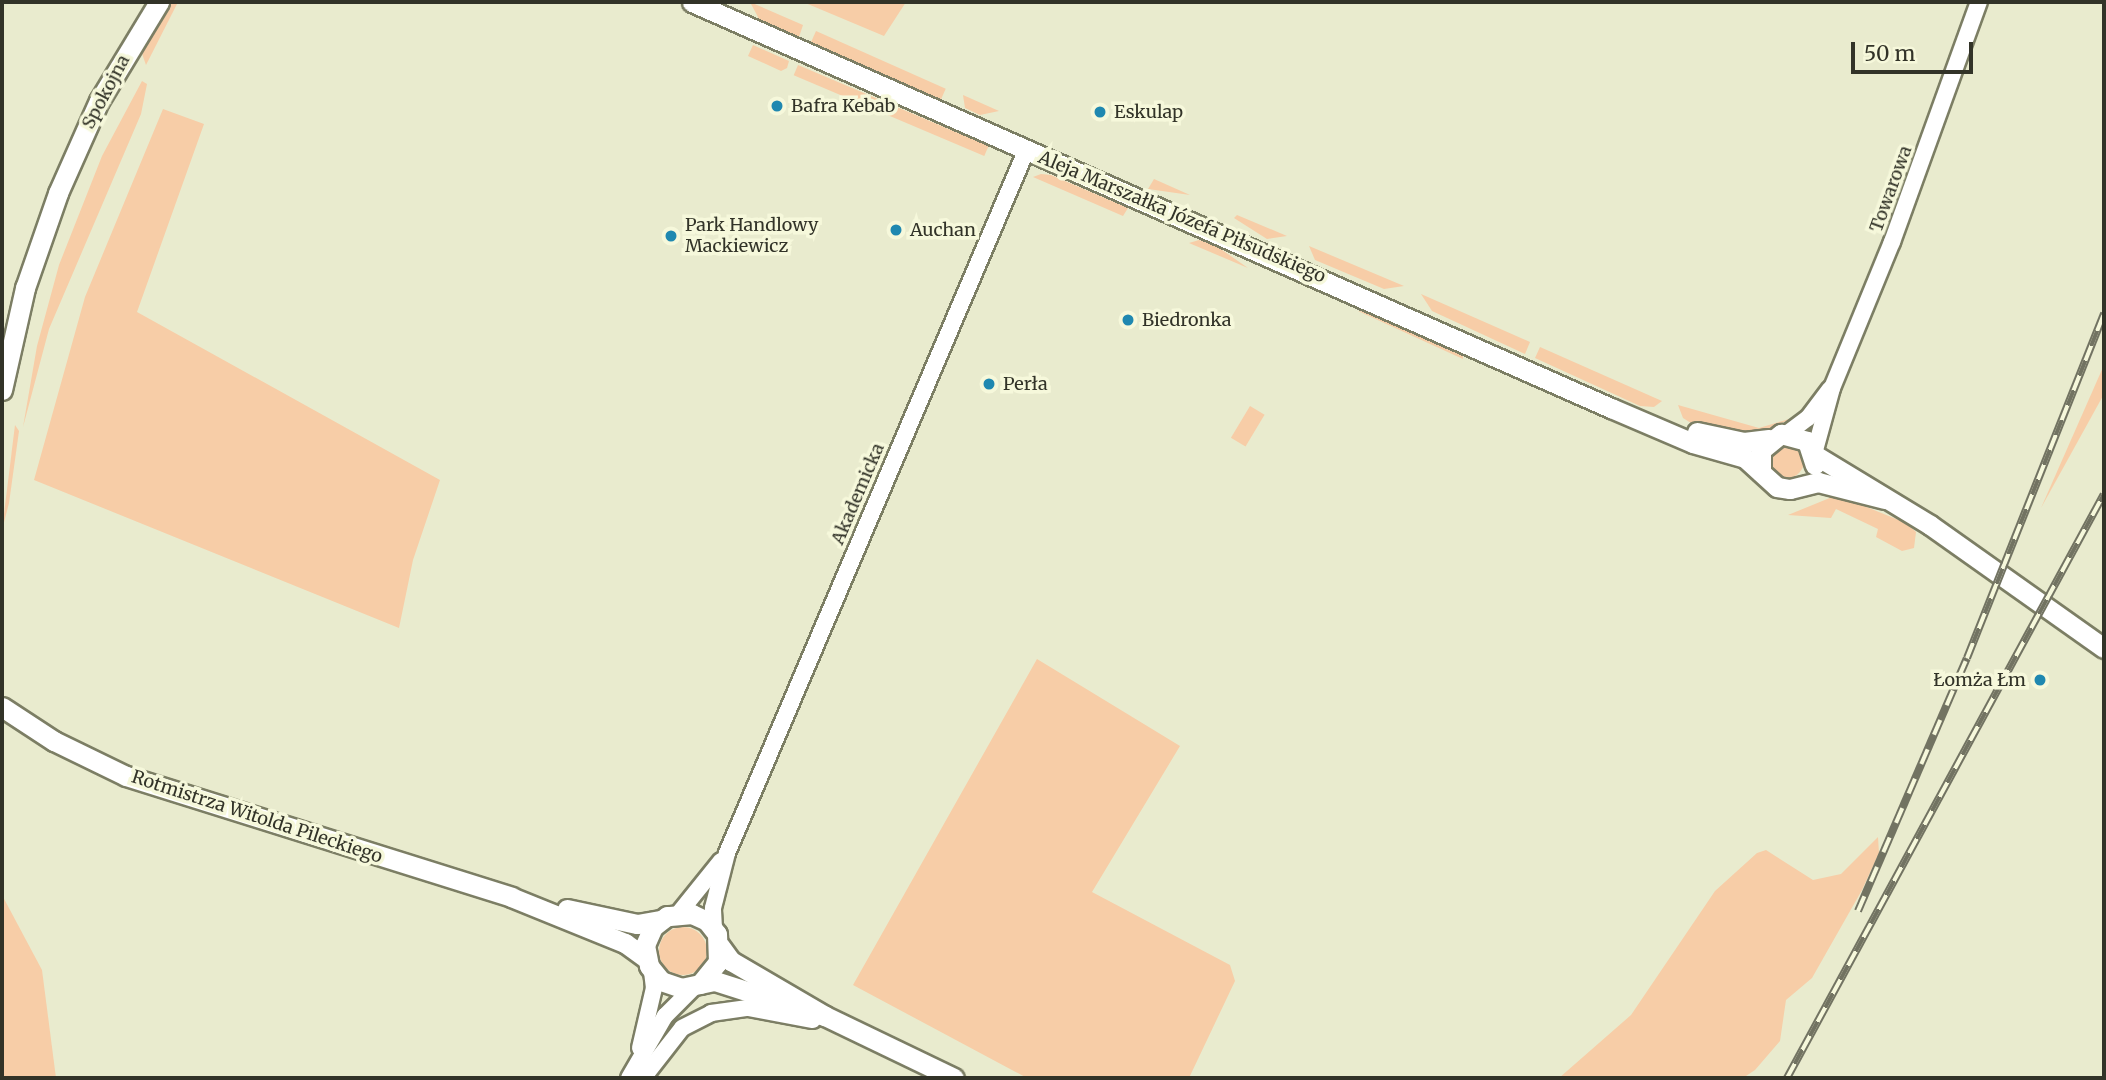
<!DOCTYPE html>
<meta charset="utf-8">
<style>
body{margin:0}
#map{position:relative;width:2106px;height:1080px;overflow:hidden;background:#e9ebce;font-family:Merriweather,serif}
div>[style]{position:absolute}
.green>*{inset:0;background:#f7cda7;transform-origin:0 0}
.round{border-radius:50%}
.roads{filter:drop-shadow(2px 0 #7c7e64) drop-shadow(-2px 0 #7c7e64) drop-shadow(0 2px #7c7e64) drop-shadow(0 -2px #7c7e64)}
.minor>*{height:16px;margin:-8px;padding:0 8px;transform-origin:8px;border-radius:8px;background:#fff}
.tertiary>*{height:19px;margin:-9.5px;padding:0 9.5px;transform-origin:9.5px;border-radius:9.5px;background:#fff}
.rail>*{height:8px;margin-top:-4px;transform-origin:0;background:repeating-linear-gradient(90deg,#f6f8db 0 16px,#727362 0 32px);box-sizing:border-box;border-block:2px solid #727362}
.dots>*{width:19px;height:19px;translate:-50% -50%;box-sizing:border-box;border:4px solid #f6f8db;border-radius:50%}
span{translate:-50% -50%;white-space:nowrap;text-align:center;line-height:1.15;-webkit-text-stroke:7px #f6f8db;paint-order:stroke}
.street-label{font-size:18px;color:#323328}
.poi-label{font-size:18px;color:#323328}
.left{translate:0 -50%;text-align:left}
.right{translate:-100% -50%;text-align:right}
.frame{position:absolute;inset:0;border:4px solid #323328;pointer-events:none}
.scale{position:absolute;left:1851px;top:42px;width:122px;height:32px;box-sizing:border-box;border:4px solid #323328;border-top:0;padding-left:9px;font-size:21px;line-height:24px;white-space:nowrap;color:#323328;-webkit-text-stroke:5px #f6f8db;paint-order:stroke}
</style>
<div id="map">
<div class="green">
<div style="clip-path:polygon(171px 2px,178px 2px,146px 65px,140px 48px)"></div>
<div style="clip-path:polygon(750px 2px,803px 25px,799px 37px,759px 19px)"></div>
<div style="clip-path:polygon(803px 2px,906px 2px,884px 36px)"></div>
<div style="left:816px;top:31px;width:142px;height:12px;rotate:24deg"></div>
<div style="clip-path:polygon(753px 45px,789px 61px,787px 68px,781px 71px,748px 56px)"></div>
<div style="left:798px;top:65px;width:207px;height:11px;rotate:23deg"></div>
<div style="clip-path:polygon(142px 81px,147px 84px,141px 114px,49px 329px,23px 427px,37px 346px,59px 265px,102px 156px)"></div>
<div style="clip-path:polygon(963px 95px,999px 111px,980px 115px,965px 108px)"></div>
<div style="clip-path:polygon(163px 109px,204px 124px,137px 312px,440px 480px,413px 560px,399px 628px,34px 480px,85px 297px)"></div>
<div style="clip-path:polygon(1041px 174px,1051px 175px,1128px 208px,1123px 216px,1033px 177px)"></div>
<div style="clip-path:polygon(1154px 179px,1190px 195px,1148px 189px)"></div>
<div style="clip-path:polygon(1237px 215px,1287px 236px,1267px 239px,1234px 218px)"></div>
<div style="clip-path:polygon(1199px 240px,1215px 245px,1248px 268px,1189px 243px)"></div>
<div style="clip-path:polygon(1309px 246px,1404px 286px,1384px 289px,1315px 260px)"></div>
<div style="clip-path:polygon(1421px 294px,1530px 342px,1525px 354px,1432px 311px)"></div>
<div style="clip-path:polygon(1358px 311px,1370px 312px,1463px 354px,1463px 359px)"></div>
<div style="clip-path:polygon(1540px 347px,1662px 401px,1654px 407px,1640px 406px,1535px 358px)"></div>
<div style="clip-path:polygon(2104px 365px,2104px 394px,2041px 508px)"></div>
<div style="clip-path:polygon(1678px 405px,1759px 428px,1796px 417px,1753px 435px,1691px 423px,1683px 418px)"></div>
<div style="left:1250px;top:406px;width:17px;height:37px;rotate:31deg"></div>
<div style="clip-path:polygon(15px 425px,19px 431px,9px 503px,2px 530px)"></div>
<div class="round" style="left:1770px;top:444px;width:34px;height:34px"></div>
<div style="clip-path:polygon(1837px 495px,1906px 523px,1916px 532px,1914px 548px,1902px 551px,1876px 537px,1878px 529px,1836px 509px,1831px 518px,1788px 515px)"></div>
<div style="clip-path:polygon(1037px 659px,1180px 746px,1092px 892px,1230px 965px,1235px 981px,1189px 1078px,1027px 1078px,853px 985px)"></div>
<div style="clip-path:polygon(1878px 837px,1879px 853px,1862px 890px,1812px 978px,1786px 1000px,1780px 1041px,1755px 1070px,1743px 1078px,1559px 1078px,1631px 1015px,1715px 891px,1757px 853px,1766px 850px,1813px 880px,1841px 874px)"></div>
<div style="clip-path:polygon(2px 895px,42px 970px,56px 1078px,2px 1078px)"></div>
<div class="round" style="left:659px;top:927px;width:48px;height:48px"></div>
</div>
<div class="roads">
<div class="minor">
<div style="left:1788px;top:433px;width:25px;rotate:-37deg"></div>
<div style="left:1808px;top:418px;width:36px;rotate:-53deg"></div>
<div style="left:1814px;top:454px;width:68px;rotate:-74.7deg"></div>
<div style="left:1832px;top:388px;width:158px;rotate:-67.7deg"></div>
<div style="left:1892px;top:242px;width:255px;rotate:-70.1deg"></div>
<div style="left:679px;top:913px;width:67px;rotate:-51.1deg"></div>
<div style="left:714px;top:929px;width:21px;rotate:-93deg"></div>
<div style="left:713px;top:908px;width:57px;rotate:-75.7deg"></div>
<div style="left:727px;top:853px;width:763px;rotate:-66.93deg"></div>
<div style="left:640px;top:1048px;width:62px;rotate:-76.9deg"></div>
<div style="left:654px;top:988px;width:16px;rotate:-97deg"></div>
<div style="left:629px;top:1078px;width:72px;rotate:-59.9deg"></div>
<div style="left:665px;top:1016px;width:42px;rotate:-45deg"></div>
<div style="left:643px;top:1078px;width:63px;rotate:-52deg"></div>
<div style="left:682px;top:1028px;width:33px;rotate:-27deg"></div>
<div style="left:711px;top:1013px;width:37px;rotate:-8deg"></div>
<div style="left:748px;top:1008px;width:66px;rotate:10.5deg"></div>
</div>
<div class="tertiary">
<div style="left:692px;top:2px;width:1005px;rotate:23.84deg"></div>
<div style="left:1611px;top:408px;width:89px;rotate:23.1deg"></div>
<div style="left:1693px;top:443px;width:54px;rotate:16.1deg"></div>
<div style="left:1745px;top:458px;width:43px;rotate:42.2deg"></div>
<div style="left:1777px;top:487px;width:13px;rotate:9deg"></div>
<div style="left:1790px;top:489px;width:29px;rotate:-14deg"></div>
<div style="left:1818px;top:482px;width:68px;rotate:14.4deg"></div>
<div style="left:2px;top:390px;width:105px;rotate:-77.3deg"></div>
<div style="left:25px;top:288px;width:101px;rotate:-70.8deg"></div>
<div style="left:58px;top:193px;width:101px;rotate:-66deg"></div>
<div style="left:99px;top:101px;width:116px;rotate:-58.8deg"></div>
<div style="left:1697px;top:432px;width:48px;rotate:12deg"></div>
<div style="left:1744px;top:442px;width:25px;rotate:-7deg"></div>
<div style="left:1815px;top:455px;width:135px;rotate:31.3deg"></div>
<div style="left:1930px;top:525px;width:213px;rotate:35.3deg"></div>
<div style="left:1761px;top:472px;width:22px;rotate:-90deg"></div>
<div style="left:1761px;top:450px;width:26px;rotate:-39deg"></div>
<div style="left:1781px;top:434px;width:27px;rotate:15deg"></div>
<div style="left:1807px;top:441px;width:25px;rotate:72deg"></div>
<div style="left:2px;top:707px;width:62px;rotate:33.2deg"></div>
<div style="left:54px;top:741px;width:80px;rotate:25.9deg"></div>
<div style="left:126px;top:776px;width:404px;rotate:17.4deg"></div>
<div style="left:511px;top:897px;width:123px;rotate:22deg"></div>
<div style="left:625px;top:943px;width:26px;rotate:36deg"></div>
<div style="left:567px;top:909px;width:72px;rotate:12.1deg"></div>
<div style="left:637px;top:924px;width:23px;rotate:-10deg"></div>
<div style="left:720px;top:946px;width:19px;rotate:54deg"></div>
<div style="left:731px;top:961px;width:109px;rotate:30.3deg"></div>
<div style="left:825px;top:1016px;width:143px;rotate:25.7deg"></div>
<div style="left:700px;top:984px;width:28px;rotate:-51deg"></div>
<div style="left:718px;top:962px;width:28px;rotate:-92deg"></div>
<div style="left:717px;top:934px;width:16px;rotate:-128deg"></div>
<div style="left:707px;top:921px;width:17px;rotate:-155deg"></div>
<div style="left:692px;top:914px;width:25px;rotate:175deg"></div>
<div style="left:667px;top:916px;width:18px;rotate:142deg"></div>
<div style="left:653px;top:927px;width:20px;rotate:114deg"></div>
<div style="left:645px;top:945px;width:21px;rotate:79deg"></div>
<div style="left:649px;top:966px;width:19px;rotate:51deg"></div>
<div style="left:661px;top:981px;width:21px;rotate:19deg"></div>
<div style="left:681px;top:988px;width:35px;rotate:-12deg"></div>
<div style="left:715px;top:981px;width:115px;rotate:17.7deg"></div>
</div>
</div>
<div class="rail">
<div style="left:1858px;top:911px;width:275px;rotate:-66.7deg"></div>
<div style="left:1967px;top:658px;width:371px;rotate:-68.3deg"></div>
<div style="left:1787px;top:1078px;width:664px;rotate:-61.51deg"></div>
</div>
<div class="dots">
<div style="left:777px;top:106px;background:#1f88b0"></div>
<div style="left:1100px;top:112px;background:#1f88b0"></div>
<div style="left:896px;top:230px;background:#1f88b0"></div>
<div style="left:671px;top:236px;background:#1f88b0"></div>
<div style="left:1128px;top:320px;background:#1f88b0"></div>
<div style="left:989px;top:384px;background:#1f88b0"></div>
<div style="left:2040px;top:680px;background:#1f88b0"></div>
</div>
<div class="street-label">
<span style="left:106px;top:92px;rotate:-62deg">Spokojna</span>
<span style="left:1891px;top:189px;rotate:-70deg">Towarowa</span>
<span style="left:1182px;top:217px;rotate:23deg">Aleja Marszałka Józefa Piłsudskiego</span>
<span style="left:858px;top:494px;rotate:-67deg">Akademicka</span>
<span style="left:257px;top:817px;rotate:18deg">Rotmistrza Witolda Pileckiego</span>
</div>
<div class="poi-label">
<span class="left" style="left:791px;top:106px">Bafra Kebab</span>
<span class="left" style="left:1114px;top:112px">Eskulap</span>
<span class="left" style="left:685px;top:236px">Park Handlowy<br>Mackiewicz</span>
<span class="left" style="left:910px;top:230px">Auchan</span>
<span class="left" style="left:1142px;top:320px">Biedronka</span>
<span class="left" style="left:1003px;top:384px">Perła</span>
<span class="right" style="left:2026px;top:680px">Łomża Łm</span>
</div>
<div class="frame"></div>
<div class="scale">50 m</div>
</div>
